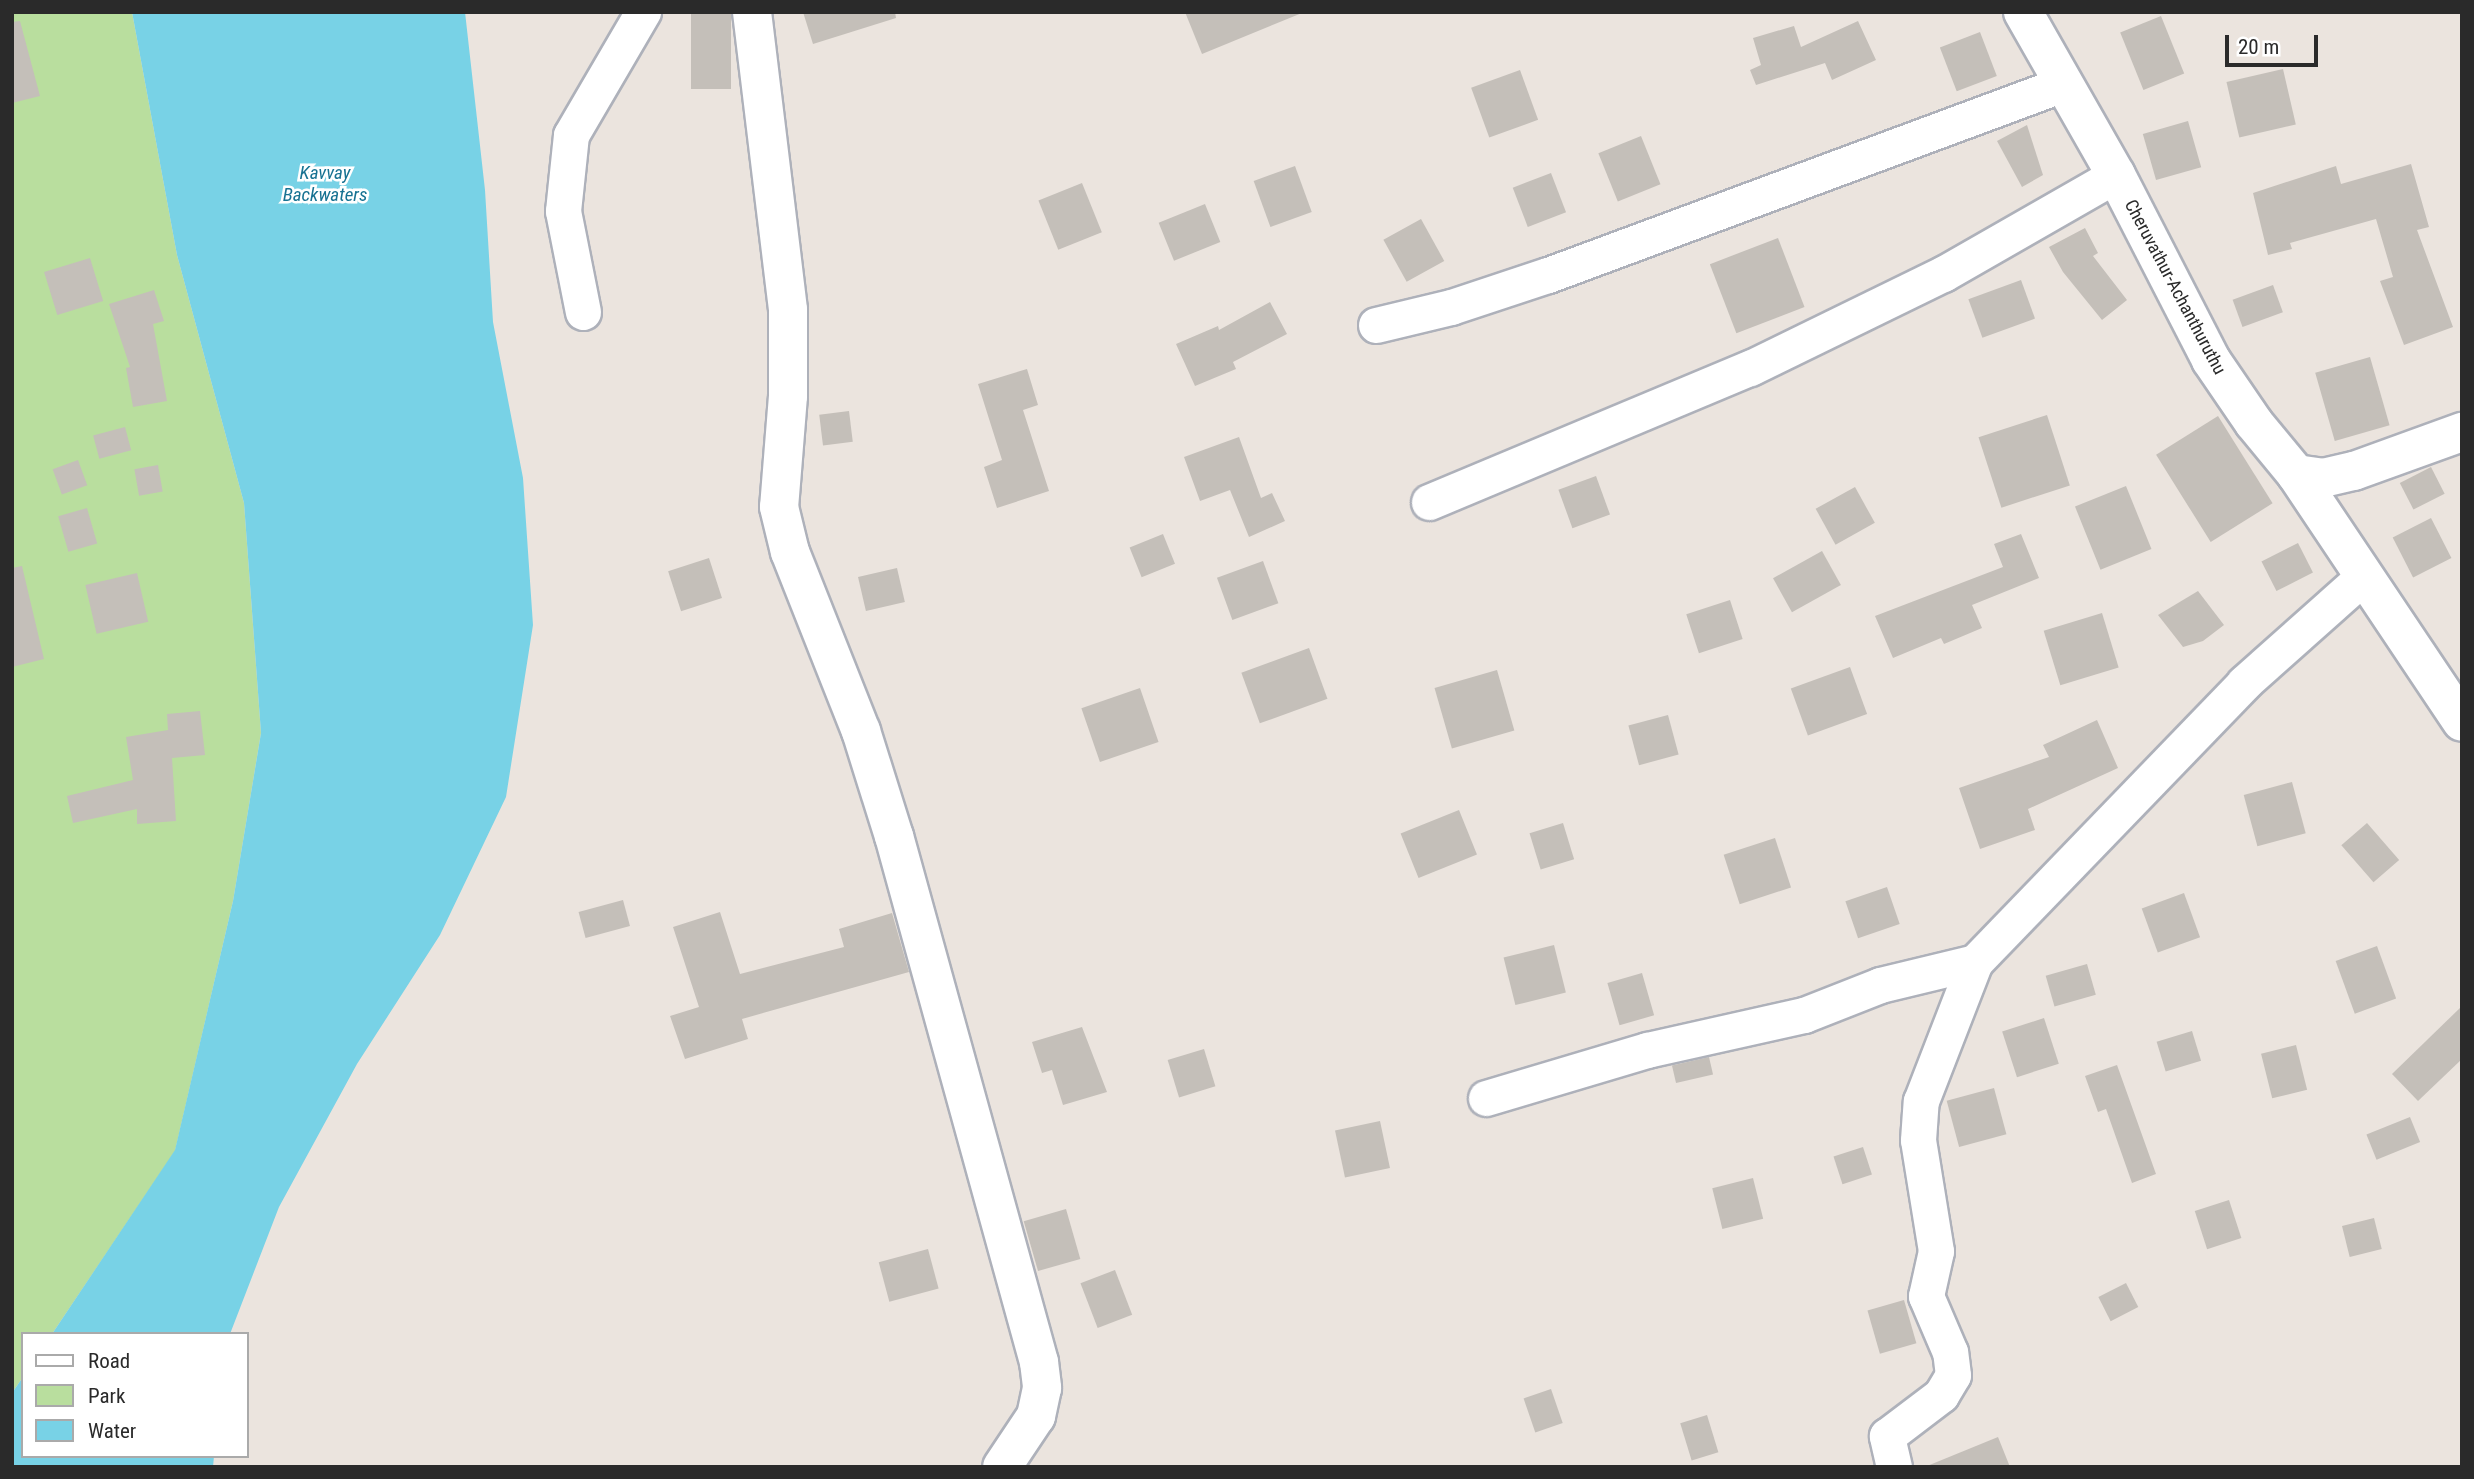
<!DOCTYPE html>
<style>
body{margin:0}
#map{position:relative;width:2474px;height:1479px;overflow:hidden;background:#ebe4de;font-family:"Roboto Condensed",sans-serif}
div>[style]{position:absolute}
.green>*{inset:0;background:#b9de9e}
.water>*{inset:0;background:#78d2e6}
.building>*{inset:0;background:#c4bfb9;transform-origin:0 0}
.roads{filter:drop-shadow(2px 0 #aeb1ba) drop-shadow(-2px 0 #aeb1ba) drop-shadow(0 2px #aeb1ba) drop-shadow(0 -2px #aeb1ba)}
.street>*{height:35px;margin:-17.5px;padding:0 17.5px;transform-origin:17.5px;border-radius:17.5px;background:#fff}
.secondary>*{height:38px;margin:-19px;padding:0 19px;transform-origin:19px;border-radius:19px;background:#fff}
span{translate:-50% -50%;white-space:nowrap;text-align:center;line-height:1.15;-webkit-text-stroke:5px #fff;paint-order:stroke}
.street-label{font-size:18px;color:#2a2a2a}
.water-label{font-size:19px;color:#177292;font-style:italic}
.frame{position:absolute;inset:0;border:14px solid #2a2a2a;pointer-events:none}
.legend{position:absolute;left:21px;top:1332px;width:228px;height:126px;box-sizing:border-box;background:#fff;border:2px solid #aaa;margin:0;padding:9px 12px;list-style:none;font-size:21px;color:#2a2a2a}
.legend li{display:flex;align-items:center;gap:14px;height:35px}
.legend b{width:35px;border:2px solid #aaa}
.scale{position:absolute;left:2225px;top:35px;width:93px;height:32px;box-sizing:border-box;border:4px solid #2a2a2a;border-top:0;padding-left:9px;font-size:21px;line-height:24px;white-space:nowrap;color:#2a2a2a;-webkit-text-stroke:5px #fff;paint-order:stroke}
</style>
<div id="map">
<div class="green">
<div style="clip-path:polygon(12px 12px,132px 12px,177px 255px,244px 503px,261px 733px,233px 901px,175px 1151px,52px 1334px,23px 1334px,23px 1377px,12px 1393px)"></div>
</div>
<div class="water">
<div style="clip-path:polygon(132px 12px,465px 12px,485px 190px,493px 322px,523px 478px,533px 625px,506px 797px,440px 935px,357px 1064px,279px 1207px,230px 1334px,52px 1334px,175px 1150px,233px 901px,261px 733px,244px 503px,177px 255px)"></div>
<div style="clip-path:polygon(23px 1377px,23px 1456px,214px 1456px,213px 1467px,12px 1467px,12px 1393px)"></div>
</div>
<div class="building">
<div style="left:691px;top:12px;width:40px;height:77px"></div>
<div style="clip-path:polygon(803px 12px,895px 12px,896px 18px,813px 44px)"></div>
<div style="clip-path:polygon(1185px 12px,1302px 12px,1302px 13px,1202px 54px)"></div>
<div style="left:2161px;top:16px;width:62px;height:44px;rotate:68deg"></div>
<div style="clip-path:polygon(20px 21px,40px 96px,12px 103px,12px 22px)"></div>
<div style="clip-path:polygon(1858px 21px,1876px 60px,1832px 80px,1825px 63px,1756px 85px,1750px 70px,1761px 65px,1753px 38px,1794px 26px,1801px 47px)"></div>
<div style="left:1980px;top:32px;width:47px;height:43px;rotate:69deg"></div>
<div style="left:2283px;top:69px;width:57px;height:58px;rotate:77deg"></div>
<div style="left:1520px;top:70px;width:53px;height:52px;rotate:70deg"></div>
<div style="left:2188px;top:121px;width:48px;height:47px;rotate:74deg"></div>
<div style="clip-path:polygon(2027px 125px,2043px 175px,2022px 187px,1997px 141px)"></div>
<div style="left:1641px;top:136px;width:52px;height:46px;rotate:68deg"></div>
<div style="clip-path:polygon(2411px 164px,2429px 227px,2417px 230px,2453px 327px,2404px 345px,2380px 281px,2393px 277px,2376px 219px,2290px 243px,2292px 249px,2268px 255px,2253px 193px,2336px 166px,2341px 184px)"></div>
<div style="left:1295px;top:166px;width:49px;height:44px;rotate:70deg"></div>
<div style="left:1551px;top:173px;width:42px;height:41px;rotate:69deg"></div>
<div style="left:1082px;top:183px;width:53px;height:47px;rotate:68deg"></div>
<div style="left:1205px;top:204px;width:41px;height:50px;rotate:68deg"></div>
<div style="left:1421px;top:219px;width:48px;height:43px;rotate:61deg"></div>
<div style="clip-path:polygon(2085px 228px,2098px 253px,2093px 256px,2127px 300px,2102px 320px,2063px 272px,2049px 247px)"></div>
<div style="left:1778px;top:238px;width:74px;height:73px;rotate:69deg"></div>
<div style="left:90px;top:258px;width:45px;height:48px;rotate:73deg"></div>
<div style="left:2021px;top:280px;width:41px;height:56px;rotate:70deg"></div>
<div style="left:2273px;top:285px;width:29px;height:43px;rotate:70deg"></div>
<div style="clip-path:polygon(154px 290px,164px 321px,153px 324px,167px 401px,133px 407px,126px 368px,130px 367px,109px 304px)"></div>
<div style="clip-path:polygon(1270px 302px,1287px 334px,1233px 362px,1236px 369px,1195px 386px,1176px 344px,1218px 326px,1219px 330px)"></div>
<div style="left:2370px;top:357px;width:71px;height:57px;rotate:74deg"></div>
<div style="clip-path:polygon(1027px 369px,1038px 405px,1023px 410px,1049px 491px,997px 508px,984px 467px,1002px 460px,978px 384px)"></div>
<div style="left:849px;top:411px;width:31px;height:30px;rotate:83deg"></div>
<div style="left:2047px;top:415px;width:74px;height:72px;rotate:72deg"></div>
<div style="left:2218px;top:416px;width:103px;height:73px;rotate:58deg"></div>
<div style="left:125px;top:427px;width:24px;height:33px;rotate:75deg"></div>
<div style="clip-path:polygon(1239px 437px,1261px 498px,1272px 493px,1285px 521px,1249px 537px,1230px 490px,1200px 501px,1184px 457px)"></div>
<div style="left:78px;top:460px;width:27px;height:27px;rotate:70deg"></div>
<div style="left:158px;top:465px;width:27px;height:24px;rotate:80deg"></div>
<div style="left:2431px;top:467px;width:30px;height:35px;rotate:63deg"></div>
<div style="left:1596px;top:476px;width:41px;height:40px;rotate:70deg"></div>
<div style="left:2126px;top:486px;width:68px;height:55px;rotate:68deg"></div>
<div style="left:1855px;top:487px;width:41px;height:45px;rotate:61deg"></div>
<div style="left:87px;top:508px;width:37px;height:30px;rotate:74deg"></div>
<div style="left:2431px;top:518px;width:45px;height:43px;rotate:63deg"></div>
<div style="left:1163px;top:534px;width:32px;height:36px;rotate:68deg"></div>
<div style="clip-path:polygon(2021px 534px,2039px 578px,1972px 605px,1982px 628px,1944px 644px,1941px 638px,1893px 658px,1875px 616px,2003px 567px,1994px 544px)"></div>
<div style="left:2298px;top:543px;width:33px;height:41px;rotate:63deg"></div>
<div style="left:1822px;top:551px;width:39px;height:56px;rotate:61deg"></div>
<div style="left:709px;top:558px;width:42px;height:43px;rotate:72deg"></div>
<div style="left:1263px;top:561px;width:45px;height:49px;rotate:70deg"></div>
<div style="clip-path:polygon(22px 566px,44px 659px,12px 667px,12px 568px)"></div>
<div style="left:897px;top:568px;width:35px;height:40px;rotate:77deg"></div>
<div style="left:137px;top:573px;width:50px;height:53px;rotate:77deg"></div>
<div style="clip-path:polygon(2198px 591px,2224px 625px,2203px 641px,2183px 647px,2158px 615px)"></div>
<div style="left:1730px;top:600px;width:41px;height:46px;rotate:72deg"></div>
<div style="left:2102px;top:613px;width:57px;height:61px;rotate:73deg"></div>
<div style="left:1309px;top:648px;width:54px;height:72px;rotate:70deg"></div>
<div style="left:1850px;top:667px;width:50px;height:63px;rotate:70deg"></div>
<div style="left:1497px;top:670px;width:63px;height:65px;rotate:74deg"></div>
<div style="left:1140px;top:688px;width:57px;height:62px;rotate:71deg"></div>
<div style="clip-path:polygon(200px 711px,205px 755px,172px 758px,176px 821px,137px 824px,137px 809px,73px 823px,67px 796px,133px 780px,126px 737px,168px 730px,167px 714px)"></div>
<div style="left:1668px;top:715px;width:41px;height:41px;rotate:75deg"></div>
<div style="clip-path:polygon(2097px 720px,2118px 768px,2028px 809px,2035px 830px,1980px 849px,1959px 788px,2049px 757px,2043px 745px)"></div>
<div style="left:2292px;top:782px;width:53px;height:50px;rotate:75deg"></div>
<div style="left:1459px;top:810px;width:48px;height:63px;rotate:68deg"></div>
<div style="left:1563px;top:823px;width:38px;height:35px;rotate:73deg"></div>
<div style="left:2367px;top:823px;width:49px;height:34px;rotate:49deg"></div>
<div style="left:1775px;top:838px;width:52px;height:54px;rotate:72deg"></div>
<div style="left:1887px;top:887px;width:39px;height:44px;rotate:71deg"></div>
<div style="left:2184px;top:893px;width:47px;height:45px;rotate:70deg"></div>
<div style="left:623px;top:900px;width:27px;height:46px;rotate:75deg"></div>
<div style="clip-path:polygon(720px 912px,740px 974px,844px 947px,839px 929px,892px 913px,909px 972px,742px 1019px,748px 1039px,685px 1059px,670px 1016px,699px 1007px,673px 927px)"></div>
<div style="left:1554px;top:945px;width:49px;height:52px;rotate:76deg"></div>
<div style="left:2377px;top:946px;width:56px;height:44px;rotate:70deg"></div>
<div style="left:2087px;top:964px;width:32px;height:43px;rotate:74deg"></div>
<div style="left:1642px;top:973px;width:44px;height:36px;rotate:74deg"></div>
<div style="clip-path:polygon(2462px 1006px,2462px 1059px,2418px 1101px,2392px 1074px)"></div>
<div style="left:2044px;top:1018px;width:48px;height:44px;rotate:72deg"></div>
<div style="clip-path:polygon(1082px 1027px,1107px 1092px,1063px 1105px,1052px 1070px,1042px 1073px,1032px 1042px)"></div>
<div style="left:2192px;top:1031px;width:31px;height:37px;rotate:73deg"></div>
<div style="left:2296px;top:1045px;width:46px;height:36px;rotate:76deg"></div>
<div style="left:1204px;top:1049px;width:39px;height:38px;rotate:73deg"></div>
<div style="left:1709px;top:1057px;width:18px;height:38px;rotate:77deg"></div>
<div style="clip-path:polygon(2117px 1065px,2156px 1174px,2132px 1183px,2106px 1109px,2098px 1112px,2085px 1076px)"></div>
<div style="left:1994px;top:1088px;width:48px;height:49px;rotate:75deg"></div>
<div style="left:2410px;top:1117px;width:27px;height:47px;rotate:68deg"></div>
<div style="left:1380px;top:1121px;width:48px;height:46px;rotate:78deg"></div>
<div style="left:1863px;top:1147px;width:29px;height:31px;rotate:72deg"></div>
<div style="left:1753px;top:1178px;width:42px;height:42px;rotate:76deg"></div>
<div style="left:2229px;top:1200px;width:40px;height:36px;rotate:72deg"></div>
<div style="left:1066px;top:1209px;width:52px;height:44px;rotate:74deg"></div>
<div style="left:2374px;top:1218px;width:32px;height:33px;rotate:76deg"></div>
<div style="left:928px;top:1249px;width:41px;height:51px;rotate:75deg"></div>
<div style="left:1115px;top:1270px;width:48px;height:37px;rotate:69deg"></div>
<div style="left:2126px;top:1283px;width:27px;height:31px;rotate:63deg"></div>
<div style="left:1904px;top:1300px;width:45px;height:38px;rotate:74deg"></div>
<div style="left:1551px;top:1389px;width:36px;height:29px;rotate:71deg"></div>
<div style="left:1707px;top:1415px;width:39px;height:28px;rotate:73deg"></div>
<div style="clip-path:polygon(1998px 1437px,2010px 1467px,1928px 1467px,1927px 1466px)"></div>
</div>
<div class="roads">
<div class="street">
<div style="left:583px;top:312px;width:103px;rotate:-101.2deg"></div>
<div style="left:563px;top:211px;width:76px;rotate:-84deg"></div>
<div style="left:571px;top:135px;width:143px;rotate:-59.7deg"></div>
<div style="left:1376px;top:325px;width:77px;rotate:-13.5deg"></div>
<div style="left:1451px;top:307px;width:102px;rotate:-18.3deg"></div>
<div style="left:1548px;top:275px;width:549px;rotate:-20.35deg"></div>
<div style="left:1429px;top:502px;width:348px;rotate:-22.7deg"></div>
<div style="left:1750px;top:368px;width:215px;rotate:-26deg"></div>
<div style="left:1943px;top:274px;width:199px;rotate:-29.8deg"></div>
<div style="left:1486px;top:1098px;width:168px;rotate:-16.6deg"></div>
<div style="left:1647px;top:1050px;width:161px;rotate:-12.6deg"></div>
<div style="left:1804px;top:1015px;width:82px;rotate:-21.5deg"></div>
<div style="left:1880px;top:985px;width:98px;rotate:-13.6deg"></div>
<div style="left:1894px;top:1467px;width:32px;rotate:-103deg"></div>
<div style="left:1887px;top:1436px;width:68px;rotate:-37.2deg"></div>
<div style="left:1941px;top:1395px;width:23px;rotate:-59deg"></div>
<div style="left:1953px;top:1375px;width:23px;rotate:-97deg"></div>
<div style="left:1950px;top:1352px;width:61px;rotate:-113.2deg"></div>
<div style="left:1926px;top:1296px;width:46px;rotate:-77.5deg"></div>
<div style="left:1936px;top:1251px;width:112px;rotate:-99.2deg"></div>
<div style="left:1918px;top:1140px;width:39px;rotate:-86deg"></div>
<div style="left:1921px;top:1101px;width:149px;rotate:-68.8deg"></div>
<div style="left:1975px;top:962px;width:388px;rotate:-46deg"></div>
<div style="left:2244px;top:683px;width:159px;rotate:-41.7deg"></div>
</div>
<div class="secondary">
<div style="left:752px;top:12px;width:300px;rotate:83.1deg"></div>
<div style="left:788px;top:310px;width:86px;rotate:90deg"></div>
<div style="left:788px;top:396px;width:111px;rotate:94.6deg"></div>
<div style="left:779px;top:507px;width:46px;rotate:76.3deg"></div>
<div style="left:790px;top:552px;width:193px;rotate:68.4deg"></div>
<div style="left:861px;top:731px;width:110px;rotate:72.6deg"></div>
<div style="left:894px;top:836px;width:546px;rotate:74.59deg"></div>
<div style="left:1039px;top:1362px;width:26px;rotate:83deg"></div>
<div style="left:1042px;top:1388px;width:29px;rotate:102deg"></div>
<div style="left:1036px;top:1416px;width:61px;rotate:123.7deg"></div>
<div style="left:2023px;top:12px;width:188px;rotate:60.3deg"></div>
<div style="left:2116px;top:175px;width:208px;rotate:62.8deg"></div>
<div style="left:2211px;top:360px;width:76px;rotate:55.7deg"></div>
<div style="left:2254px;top:423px;width:66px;rotate:50.5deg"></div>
<div style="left:2296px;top:474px;width:27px;rotate:8deg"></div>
<div style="left:2323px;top:478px;width:32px;rotate:-13deg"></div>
<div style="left:2354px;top:471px;width:115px;rotate:-19.9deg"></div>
<div style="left:2296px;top:474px;width:298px;rotate:56.2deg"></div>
</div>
</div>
<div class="street-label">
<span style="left:2175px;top:287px;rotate:62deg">Cheruvathur-Achanthuruthu</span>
</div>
<div class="water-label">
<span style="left:325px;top:184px">Kavvay<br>Backwaters</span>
</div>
<div class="frame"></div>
<ul class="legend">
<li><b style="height:9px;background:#fff"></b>Road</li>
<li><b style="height:19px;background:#b9de9e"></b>Park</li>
<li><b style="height:19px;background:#78d2e6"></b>Water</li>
</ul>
<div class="scale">20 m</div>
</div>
